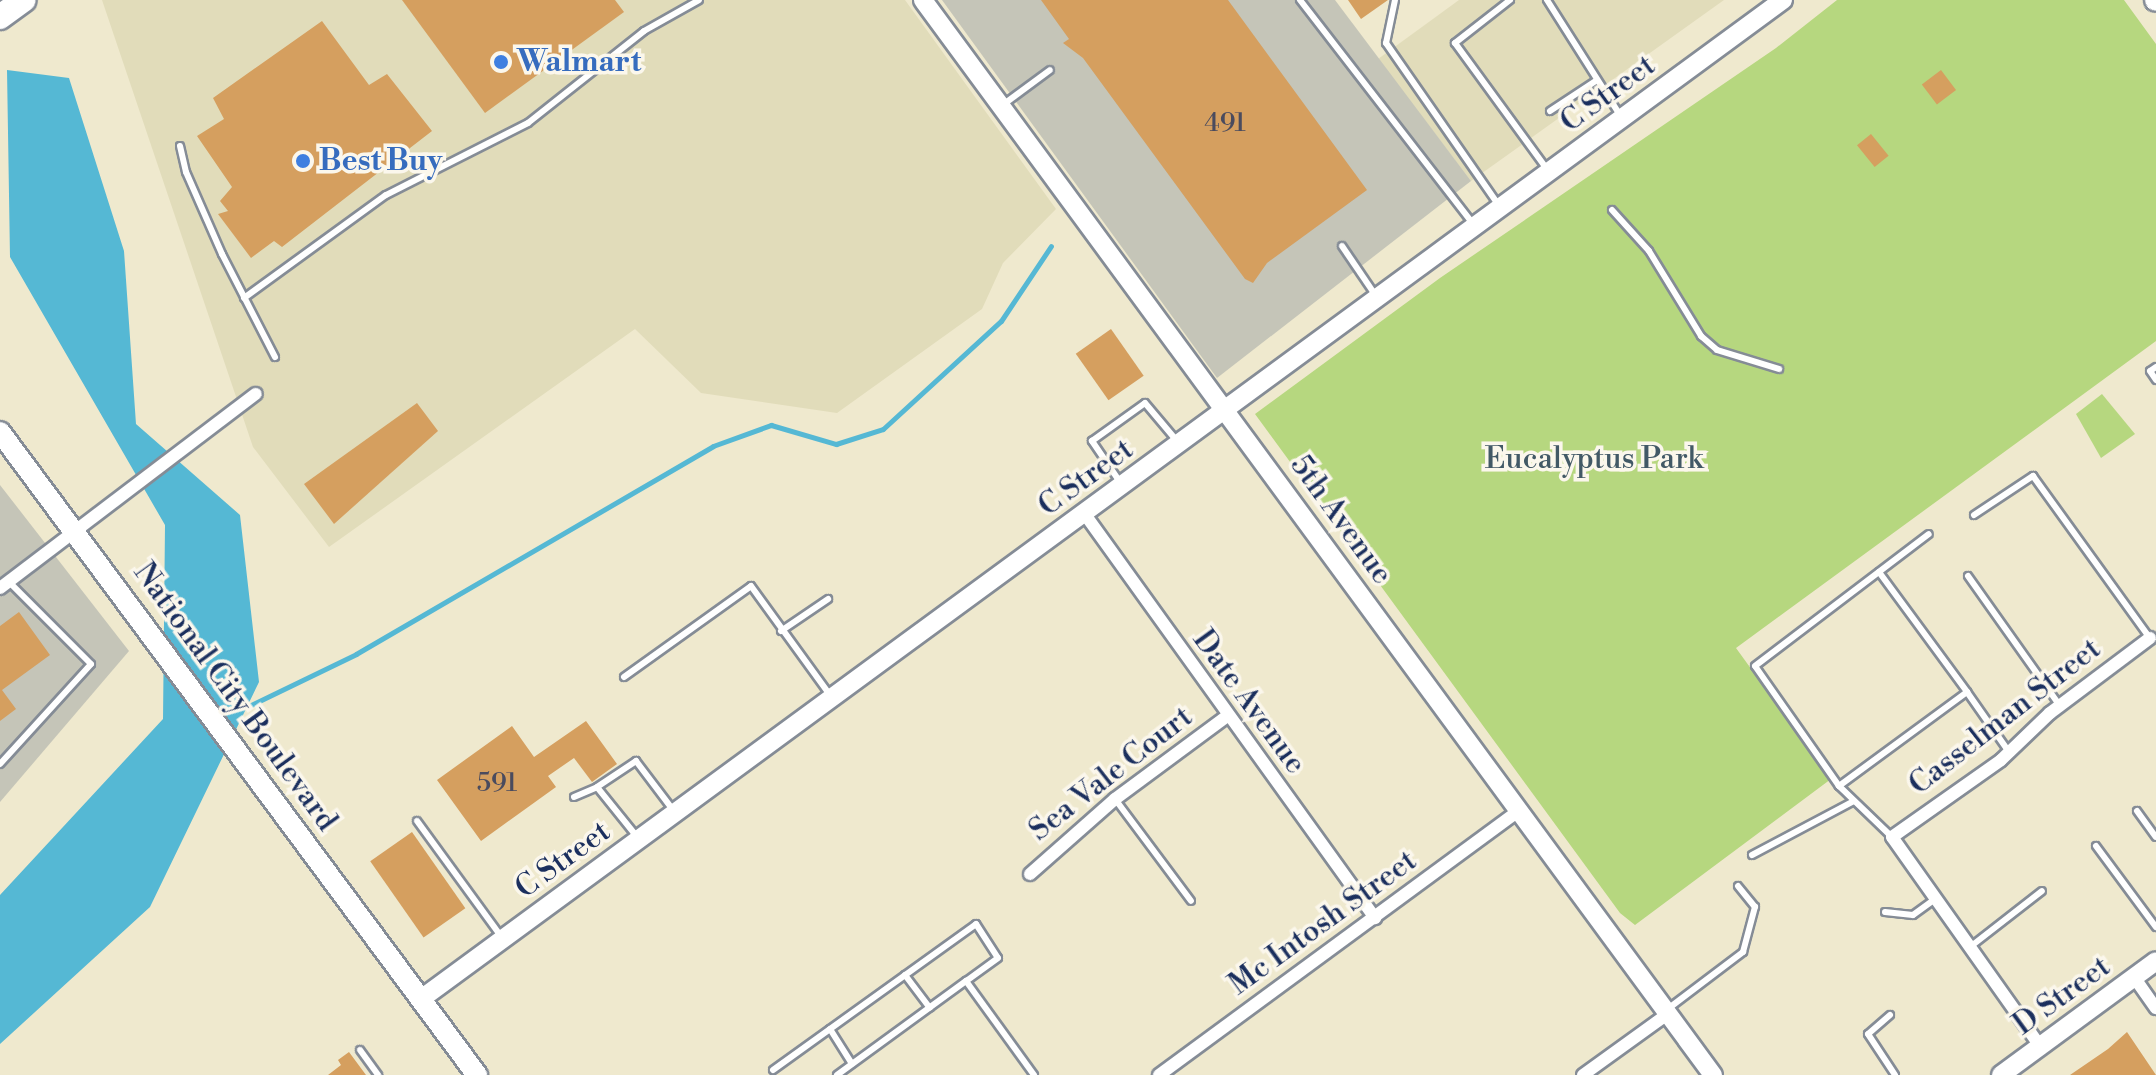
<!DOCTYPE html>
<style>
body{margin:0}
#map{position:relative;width:2156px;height:1075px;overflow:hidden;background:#efe9ce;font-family:"Libre Bodoni",serif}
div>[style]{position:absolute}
.built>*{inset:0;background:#e1dcba}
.industrial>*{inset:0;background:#c5c5b8}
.green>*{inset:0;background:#b6d77f}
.water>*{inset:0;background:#55b8d4}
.stream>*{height:5px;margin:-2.5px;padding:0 2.5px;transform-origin:2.5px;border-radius:2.5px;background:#55b8d4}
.building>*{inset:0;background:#d59f5f;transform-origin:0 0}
.roads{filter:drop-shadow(2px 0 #858c96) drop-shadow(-2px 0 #858c96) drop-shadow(0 2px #858c96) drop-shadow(0 -2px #858c96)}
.lane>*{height:6px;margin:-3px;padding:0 3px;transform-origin:3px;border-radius:3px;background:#fff}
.street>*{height:12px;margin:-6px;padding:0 6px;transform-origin:6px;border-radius:6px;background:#fff}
.secondary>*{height:18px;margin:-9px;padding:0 9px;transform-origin:9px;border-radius:9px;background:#fff}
.primary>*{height:20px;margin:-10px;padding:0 10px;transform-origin:10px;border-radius:10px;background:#fff}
.highway>*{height:24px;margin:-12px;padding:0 12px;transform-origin:12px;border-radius:12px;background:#fff}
.dots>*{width:22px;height:22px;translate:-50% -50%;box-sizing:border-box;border:4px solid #fbf7ec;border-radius:50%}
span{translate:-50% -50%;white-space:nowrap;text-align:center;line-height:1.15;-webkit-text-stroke:7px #fbf7ec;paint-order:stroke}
.number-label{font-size:26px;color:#4a4b5e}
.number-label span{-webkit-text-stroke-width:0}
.shop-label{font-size:30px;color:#366cbe;font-weight:700}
.left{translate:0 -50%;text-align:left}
.street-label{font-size:30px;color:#1b2f5e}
.park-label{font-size:30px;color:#425966}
</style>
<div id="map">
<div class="built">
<div style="clip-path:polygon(102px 0,905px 0,1056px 209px,1003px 263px,982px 309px,837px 413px,701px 393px,635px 329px,329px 547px,253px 447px)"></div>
<div style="clip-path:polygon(1459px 0,1724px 0,1471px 181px,1378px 59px)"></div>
</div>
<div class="industrial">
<div style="clip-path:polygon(942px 0,1335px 0,1471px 181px,1217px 378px)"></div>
<div style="clip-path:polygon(0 485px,129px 651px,0 802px)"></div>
</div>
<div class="green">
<div style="clip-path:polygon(1837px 0,2124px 0,2156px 44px,2156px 341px,1736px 648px,1831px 779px,1635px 925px,1620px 913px,1255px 414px,1440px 278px,1776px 48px)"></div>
<div style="clip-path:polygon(2102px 394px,2135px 434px,2101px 458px,2076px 414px)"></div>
</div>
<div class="water">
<div style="clip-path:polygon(7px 70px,69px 78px,124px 251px,136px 424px,240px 515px,259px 682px,150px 907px,0 1044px,0 895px,163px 719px,165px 525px,10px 257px)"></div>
</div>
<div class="stream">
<div style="left:247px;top:707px;width:121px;rotate:-25.9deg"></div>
<div style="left:356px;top:654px;width:413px;rotate:-30.2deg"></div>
<div style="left:713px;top:446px;width:62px;rotate:-19.9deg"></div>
<div style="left:771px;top:425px;width:68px;rotate:16.3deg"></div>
<div style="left:836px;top:444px;width:49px;rotate:-17.7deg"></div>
<div style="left:883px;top:429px;width:160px;rotate:-42.5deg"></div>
<div style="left:1001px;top:321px;width:90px;rotate:-56.3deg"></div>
</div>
<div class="building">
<div style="clip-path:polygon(402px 0,615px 0,624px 12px,485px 113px)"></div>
<div style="clip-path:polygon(1041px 0,1228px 0,1367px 190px,1267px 263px,1253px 283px,1245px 279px,1083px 58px,1063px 43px,1069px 39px)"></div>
<div style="clip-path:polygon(1348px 0,1388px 0,1361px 19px)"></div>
<div style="clip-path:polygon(322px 21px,369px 85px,387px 74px,432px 131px,282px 247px,274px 241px,251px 258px,218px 214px,228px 211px,220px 201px,232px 187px,197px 136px,224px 119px,213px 98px)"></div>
<div style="left:1941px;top:70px;width:25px;height:24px;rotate:53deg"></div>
<div style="left:1871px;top:134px;width:28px;height:18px;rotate:51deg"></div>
<div style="left:1111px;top:329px;width:57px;height:43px;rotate:55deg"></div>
<div style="clip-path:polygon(417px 403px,438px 431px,334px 524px,304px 484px)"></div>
<div style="clip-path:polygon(19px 612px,50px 655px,2px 690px,16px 709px,0 721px,0 626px)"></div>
<div style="clip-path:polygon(586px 721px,617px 764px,592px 782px,574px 758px,548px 776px,556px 787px,481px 841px,437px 780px,512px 726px,534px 757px)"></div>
<div style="left:412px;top:832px;width:93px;height:51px;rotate:55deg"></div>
<div style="clip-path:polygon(2127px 1032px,2156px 1075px,2070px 1075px,2108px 1049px)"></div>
<div style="clip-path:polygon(349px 1052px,366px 1075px,328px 1075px,341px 1065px,338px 1060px)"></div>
</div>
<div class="roads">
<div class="lane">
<div style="left:1300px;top:0;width:283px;rotate:52.3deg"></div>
<div style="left:1395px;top:0;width:44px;rotate:101.8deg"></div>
<div style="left:1386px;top:43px;width:196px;rotate:55.2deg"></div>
<div style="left:1510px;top:0;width:70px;rotate:142deg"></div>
<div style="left:1455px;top:43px;width:155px;rotate:53.9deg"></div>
<div style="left:1547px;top:0;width:136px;rotate:57.6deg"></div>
<div style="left:1004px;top:104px;width:57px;rotate:-36.5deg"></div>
<div style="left:1550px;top:111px;width:56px;rotate:-33.4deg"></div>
<div style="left:180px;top:146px;width:27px;rotate:77deg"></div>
<div style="left:186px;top:172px;width:90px;rotate:66.3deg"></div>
<div style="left:222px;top:254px;width:116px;rotate:62.8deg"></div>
<div style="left:1612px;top:210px;width:55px;rotate:47.9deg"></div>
<div style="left:1649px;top:251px;width:100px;rotate:58.5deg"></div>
<div style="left:1701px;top:336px;width:21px;rotate:41deg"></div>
<div style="left:1717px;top:350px;width:65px;rotate:17deg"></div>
<div style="left:1342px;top:246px;width:60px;rotate:55.8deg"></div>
<div style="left:244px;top:298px;width:175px;rotate:-36deg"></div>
<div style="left:386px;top:195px;width:159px;rotate:-26.9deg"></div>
<div style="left:528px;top:123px;width:148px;rotate:-38.4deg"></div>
<div style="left:644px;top:31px;width:63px;rotate:-29.4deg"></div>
<div style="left:2156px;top:367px;width:7px;rotate:146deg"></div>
<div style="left:2150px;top:371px;width:11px;rotate:56deg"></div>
<div style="left:1120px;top:482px;width:50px;rotate:-124.3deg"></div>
<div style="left:1092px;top:441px;width:65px;rotate:-35.6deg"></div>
<div style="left:1145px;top:403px;width:50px;rotate:49.9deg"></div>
<div style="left:1974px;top:515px;width:71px;rotate:-33.5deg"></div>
<div style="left:2033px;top:476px;width:200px;rotate:54.2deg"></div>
<div style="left:1879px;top:572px;width:149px;rotate:53.7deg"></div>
<div style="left:1968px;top:576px;width:159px;rotate:54.7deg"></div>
<div style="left:781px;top:631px;width:57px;rotate:-34.2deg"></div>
<div style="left:624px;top:677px;width:156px;rotate:-35.6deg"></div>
<div style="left:751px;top:586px;width:135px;rotate:54.1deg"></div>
<div style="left:0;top:764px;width:135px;rotate:-47.7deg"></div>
<div style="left:91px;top:664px;width:116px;rotate:-135deg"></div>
<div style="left:1839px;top:786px;width:159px;rotate:-36.3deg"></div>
<div style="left:1967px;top:692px;width:73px;rotate:55deg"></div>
<div style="left:574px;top:797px;width:25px;rotate:-23deg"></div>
<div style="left:1115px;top:799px;width:127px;rotate:53.3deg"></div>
<div style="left:2137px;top:811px;width:32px;rotate:54deg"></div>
<div style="left:417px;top:821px;width:142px;rotate:53.9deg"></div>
<div style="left:1892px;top:837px;width:74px;rotate:-136.1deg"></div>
<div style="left:1839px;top:786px;width:146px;rotate:-125deg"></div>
<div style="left:1755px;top:666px;width:218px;rotate:-37.2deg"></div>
<div style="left:638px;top:838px;width:65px;rotate:-128.8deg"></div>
<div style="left:597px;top:787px;width:47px;rotate:-33.7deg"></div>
<div style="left:636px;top:761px;width:61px;rotate:52.9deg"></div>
<div style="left:2096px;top:846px;width:101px;rotate:53.5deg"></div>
<div style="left:1752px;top:855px;width:115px;rotate:-27.9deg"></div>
<div style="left:1885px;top:912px;width:28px;rotate:6deg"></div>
<div style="left:1913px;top:915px;width:29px;rotate:-36deg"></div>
<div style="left:1970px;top:947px;width:91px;rotate:-37.9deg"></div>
<div style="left:905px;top:975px;width:41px;rotate:52.9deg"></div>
<div style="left:1669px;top:1008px;width:93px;rotate:-37.1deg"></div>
<div style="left:1743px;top:952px;width:47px;rotate:-75.1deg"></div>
<div style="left:1755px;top:907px;width:27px;rotate:-129deg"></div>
<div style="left:1890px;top:1015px;width:29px;rotate:139deg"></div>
<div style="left:1868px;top:1034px;width:49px;rotate:56.6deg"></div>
<div style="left:830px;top:1029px;width:41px;rotate:57.8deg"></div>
<div style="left:360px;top:1050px;width:31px;rotate:54deg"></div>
<div style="left:773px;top:1070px;width:250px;rotate:-35.7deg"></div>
<div style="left:976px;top:924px;width:40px;rotate:57.1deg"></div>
<div style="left:998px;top:958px;width:39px;rotate:144deg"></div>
<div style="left:966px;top:981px;width:116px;rotate:54.1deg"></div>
<div style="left:837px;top:1075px;width:160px;rotate:-36.1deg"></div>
</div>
<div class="street">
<div style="left:1084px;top:513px;width:499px;rotate:54.3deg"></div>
<div style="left:0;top:588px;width:321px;rotate:-37.2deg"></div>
<div style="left:1030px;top:874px;width:113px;rotate:-41.4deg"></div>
<div style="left:1115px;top:799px;width:138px;rotate:-36.5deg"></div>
<div style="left:2134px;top:977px;width:38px;rotate:55deg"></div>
<div style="left:2040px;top:1046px;width:256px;rotate:-125.3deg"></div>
<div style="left:1892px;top:837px;width:133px;rotate:-35.2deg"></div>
<div style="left:2001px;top:760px;width:68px;rotate:-43.8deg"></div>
<div style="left:2050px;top:713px;width:125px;rotate:-36.9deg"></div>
<div style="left:1159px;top:1075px;width:446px;rotate:-36.3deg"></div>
<div style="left:1583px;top:1075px;width:106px;rotate:-35.8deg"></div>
</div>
<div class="secondary">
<div style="left:923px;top:0;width:1334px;rotate:53.69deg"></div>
<div style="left:421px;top:999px;width:1689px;rotate:-36.26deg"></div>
<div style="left:2001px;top:1075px;width:192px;rotate:-36.3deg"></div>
</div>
<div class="primary">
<div style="left:2155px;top:0;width:1px;rotate:45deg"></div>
<div style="left:0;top:432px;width:801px;rotate:53.43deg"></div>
</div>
<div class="highway">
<div style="left:0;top:17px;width:29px;rotate:-36deg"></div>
</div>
</div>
<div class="dots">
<div style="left:501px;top:62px;background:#3f7fe0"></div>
<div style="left:303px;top:161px;background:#3f7fe0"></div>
</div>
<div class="number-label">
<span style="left:1225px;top:124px">491</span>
<span style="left:497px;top:784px">591</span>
</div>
<div class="shop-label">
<span class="left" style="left:517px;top:62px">Walmart</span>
<span class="left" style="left:319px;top:161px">Best Buy</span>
</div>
<div class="street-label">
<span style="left:1608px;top:94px;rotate:-36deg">C Street</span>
<span style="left:1086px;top:478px;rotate:-36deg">C Street</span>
<span style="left:1341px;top:520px;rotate:54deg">5th Avenue</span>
<span style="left:235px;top:697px;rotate:54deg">National City Boulevard</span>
<span style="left:1249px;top:702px;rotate:54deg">Date Avenue</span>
<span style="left:2005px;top:717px;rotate:-38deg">Casselman Street</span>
<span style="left:1111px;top:774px;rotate:-38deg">Sea Vale Court</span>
<span style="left:563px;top:860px;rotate:-36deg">C Street</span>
<span style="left:1323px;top:923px;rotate:-36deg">Mc Intosh Street</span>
<span style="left:2062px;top:996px;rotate:-36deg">D Street</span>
</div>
<div class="park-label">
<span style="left:1594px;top:459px">Eucalyptus Park</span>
</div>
</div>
